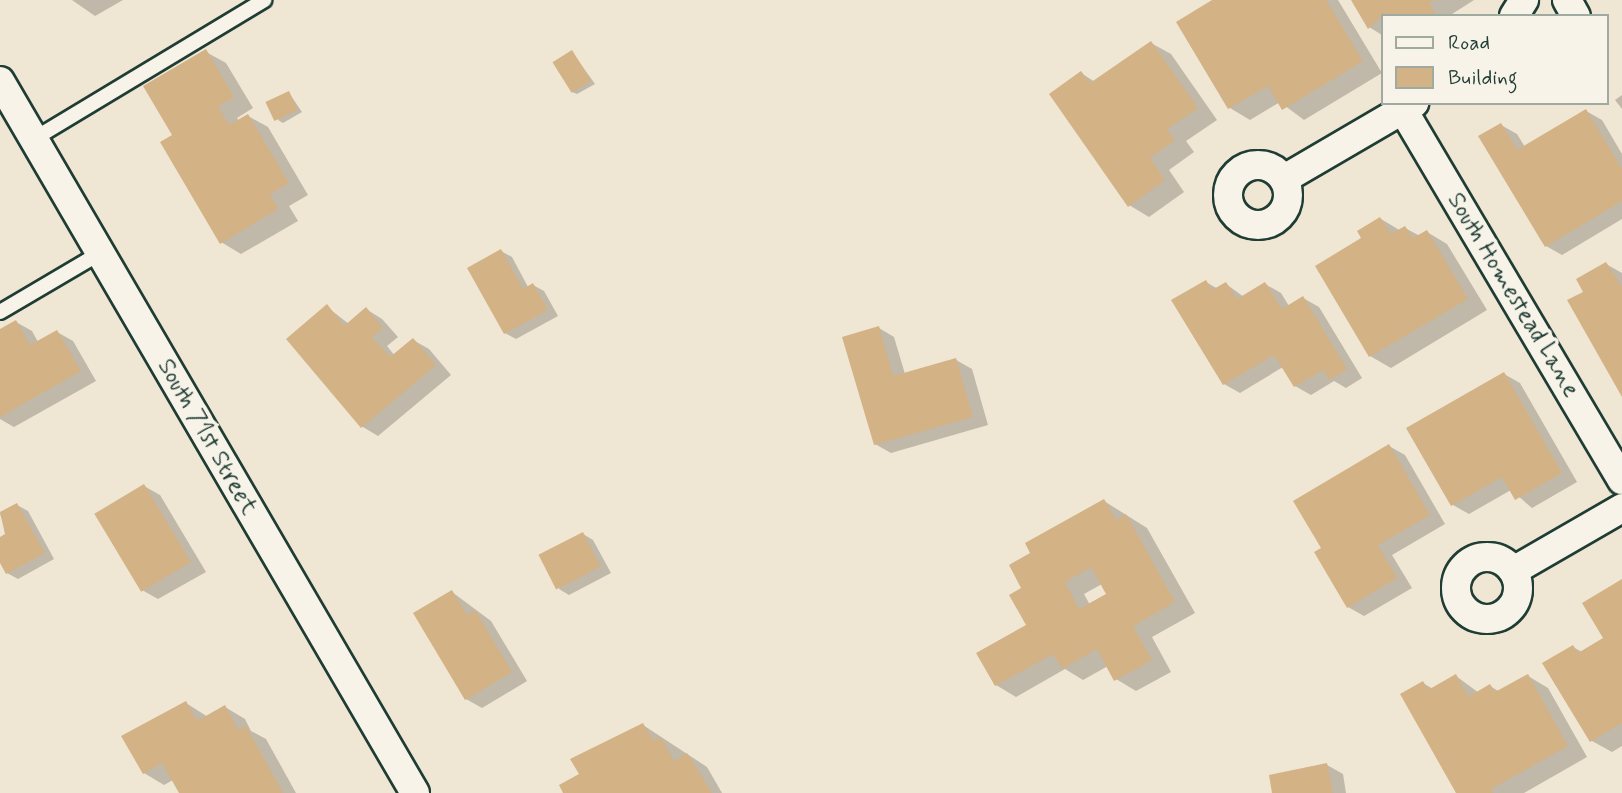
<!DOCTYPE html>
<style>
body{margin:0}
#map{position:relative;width:1622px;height:793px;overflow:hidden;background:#f0e6d4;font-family:Mynerve,sans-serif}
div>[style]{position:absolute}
.shadow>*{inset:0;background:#0003}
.building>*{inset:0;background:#d3b286;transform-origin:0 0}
.roads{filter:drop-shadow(2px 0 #1f3d34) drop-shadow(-2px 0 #1f3d34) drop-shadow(0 2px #1f3d34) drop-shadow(0 -2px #1f3d34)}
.lane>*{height:14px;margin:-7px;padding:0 7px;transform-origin:7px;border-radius:7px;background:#f7f3e8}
.street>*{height:28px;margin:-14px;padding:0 14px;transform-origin:14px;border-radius:14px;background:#f7f3e8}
.street>.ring{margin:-14px;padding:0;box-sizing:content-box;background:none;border:28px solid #f7f3e8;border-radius:50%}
span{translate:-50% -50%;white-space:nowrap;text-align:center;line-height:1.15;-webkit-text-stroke:7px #f7f3e8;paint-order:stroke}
.street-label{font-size:24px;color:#1f3d34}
.legend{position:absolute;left:1381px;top:14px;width:228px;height:91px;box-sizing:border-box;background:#f7f3e8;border:2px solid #a1aaa0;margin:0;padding:9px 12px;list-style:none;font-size:21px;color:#1f3d34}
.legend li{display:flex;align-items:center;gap:14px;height:35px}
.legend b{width:35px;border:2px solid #a1aaa0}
</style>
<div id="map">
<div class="shadow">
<div style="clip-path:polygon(72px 0,123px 0,95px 16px)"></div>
<div style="clip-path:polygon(1216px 0,1338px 0,1382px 73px,1304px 120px,1280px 102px,1250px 120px,1230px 108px,1179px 22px)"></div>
<div style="clip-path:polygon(1353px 0,1474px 0,1449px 16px,1382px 16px,1382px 35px,1369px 27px)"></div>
<div style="clip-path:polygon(1151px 43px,1171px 54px,1217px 120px,1186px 141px,1194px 152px,1169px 170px,1184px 192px,1149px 217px,1129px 205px,1081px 73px,1095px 82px)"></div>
<div style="clip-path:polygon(206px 52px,226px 63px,253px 108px,237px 118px,239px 121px,248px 116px,268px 127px,308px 195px,289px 206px,298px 221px,241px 254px,221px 242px,174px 136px)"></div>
<div style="clip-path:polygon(572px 52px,595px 84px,577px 94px,572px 92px)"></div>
<div style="clip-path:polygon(289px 93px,302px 112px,283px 123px,278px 120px)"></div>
<div style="clip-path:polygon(1622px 95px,1622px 109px,1615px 100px)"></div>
<div style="clip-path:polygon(1586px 111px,1602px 120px,1622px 154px,1622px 219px,1562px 255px,1546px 246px,1501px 125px,1517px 134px,1525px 147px)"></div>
<div style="clip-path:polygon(1381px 219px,1401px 231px,1405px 228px,1420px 236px,1427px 232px,1447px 244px,1487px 310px,1391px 368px,1370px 356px,1364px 239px)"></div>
<div style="clip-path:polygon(501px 251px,512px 257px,528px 287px,533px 285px,544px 291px,558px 316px,516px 339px,505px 333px)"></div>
<div style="clip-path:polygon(1606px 264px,1622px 273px,1622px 393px,1585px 293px)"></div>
<div style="clip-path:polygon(1206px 282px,1218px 289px,1226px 284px,1244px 297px,1265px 284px,1281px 293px,1289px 306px,1303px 298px,1319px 307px,1362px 378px,1346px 388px,1334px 381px,1311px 395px,1295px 386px,1283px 367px,1240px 393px,1224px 384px)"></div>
<div style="clip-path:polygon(327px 307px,349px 324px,366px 309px,382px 319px,398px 337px,387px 346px,395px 356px,413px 340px,429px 349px,451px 375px,378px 436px,363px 427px,289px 339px)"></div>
<div style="clip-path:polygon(16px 322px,32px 331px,38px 342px,57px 332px,73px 341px,96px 381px,14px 427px,0 419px,0 331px)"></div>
<div style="clip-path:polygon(879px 328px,894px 337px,905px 374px,956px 360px,972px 369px,988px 425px,891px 453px,875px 444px)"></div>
<div style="clip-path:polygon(1504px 374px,1520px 383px,1577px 482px,1532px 508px,1511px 490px,1469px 514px,1453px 505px)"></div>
<div style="clip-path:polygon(1389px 446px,1405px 455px,1445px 524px,1392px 555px,1412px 588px,1364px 616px,1348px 607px,1323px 549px)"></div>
<div style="clip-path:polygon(144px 486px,160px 495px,206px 572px,158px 599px,142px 590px)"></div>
<div style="clip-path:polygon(evenodd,1104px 501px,1147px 528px,1195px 613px,1152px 637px,1171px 672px,1136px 691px,1116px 679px,1108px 666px,1083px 680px,1065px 669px,1016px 697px,996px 685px,1028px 626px,1024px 589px,1033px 553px,1104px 501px,1102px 584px,1108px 595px,1090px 605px,1084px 594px,1102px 584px)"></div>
<div style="clip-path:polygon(17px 505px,28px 511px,54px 559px,18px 579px,7px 573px,0 560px,0 539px,8px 535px,0 514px)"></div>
<div style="clip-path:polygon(583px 534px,593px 540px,611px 573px,569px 595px,559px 589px)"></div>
<div style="clip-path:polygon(1622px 581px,1622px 746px,1612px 752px,1592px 741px,1573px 647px,1582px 652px,1606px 638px)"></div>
<div style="clip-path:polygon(452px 592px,491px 621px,527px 681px,482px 708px,466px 699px)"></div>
<div style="clip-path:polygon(1456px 676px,1479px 693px,1490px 686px,1500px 692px,1528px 676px,1548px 688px,1587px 757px,1524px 793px,1458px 793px,1423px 683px,1433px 689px)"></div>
<div style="clip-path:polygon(186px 703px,208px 717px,225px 707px,245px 719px,251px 731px,266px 739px,296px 793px,181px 793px,173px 780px,164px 785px,144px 773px)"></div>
<div style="clip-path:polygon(643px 725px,707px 767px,722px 793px,565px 793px,581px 775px,573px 760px)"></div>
<div style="clip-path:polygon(1327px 765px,1343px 774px,1346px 793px,1274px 793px)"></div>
</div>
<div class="building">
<div style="clip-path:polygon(1212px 0,1326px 0,1363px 61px,1282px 110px,1268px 86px,1228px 109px,1176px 22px)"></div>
<div style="clip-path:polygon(1351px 0,1435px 0,1429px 3px,1437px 16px,1382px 16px,1368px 29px)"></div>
<div style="clip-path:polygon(1151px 41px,1198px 108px,1167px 129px,1175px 140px,1150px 158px,1165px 180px,1128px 207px,1049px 94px,1081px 71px,1090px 83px)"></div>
<div style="clip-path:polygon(206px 49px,234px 97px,218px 106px,229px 125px,248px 114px,289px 183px,270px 194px,278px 209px,220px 244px,160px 142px,172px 135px,143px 86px)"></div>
<div style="left:572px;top:50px;width:36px;height:23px;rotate:58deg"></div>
<div style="left:289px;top:91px;width:21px;height:26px;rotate:65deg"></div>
<div style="clip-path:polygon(1586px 109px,1622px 169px,1622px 201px,1545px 247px,1478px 136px,1501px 123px,1517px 150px)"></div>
<div style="clip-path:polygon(1380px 217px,1391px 234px,1405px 226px,1413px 238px,1427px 230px,1468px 299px,1369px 357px,1315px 266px,1361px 238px,1357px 231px)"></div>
<div style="clip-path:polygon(501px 249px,523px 289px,533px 283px,548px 310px,504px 334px,467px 268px)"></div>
<div style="clip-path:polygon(1606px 262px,1622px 287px,1622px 397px,1567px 300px,1583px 292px,1576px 279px)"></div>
<div style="clip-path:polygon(1206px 280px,1212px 290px,1226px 282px,1237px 299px,1265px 282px,1282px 309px,1303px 296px,1347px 369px,1329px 380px,1323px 370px,1294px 387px,1274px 355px,1223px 385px,1171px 300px)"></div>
<div style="clip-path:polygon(327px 304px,344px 326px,366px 307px,383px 328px,372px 337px,390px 357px,413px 338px,436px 365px,361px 428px,286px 339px)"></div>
<div style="clip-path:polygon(16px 320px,30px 345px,57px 330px,81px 371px,0 417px,0 329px)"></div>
<div style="clip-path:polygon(879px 326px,893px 376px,956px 358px,973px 417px,874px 445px,842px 337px)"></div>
<div style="clip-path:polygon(1504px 372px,1562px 473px,1515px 500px,1502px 477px,1451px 506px,1406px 428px)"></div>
<div style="clip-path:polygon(1389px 444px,1430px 515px,1378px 545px,1397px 578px,1347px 608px,1314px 552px,1321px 548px,1293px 501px)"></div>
<div style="left:144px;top:484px;width:91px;height:58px;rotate:59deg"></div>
<div style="clip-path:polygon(evenodd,1104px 499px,1116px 520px,1126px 514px,1175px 602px,1133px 626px,1152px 660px,1114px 681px,1097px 649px,1062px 669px,1053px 654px,995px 686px,976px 653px,1026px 625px,1009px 595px,1021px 588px,1009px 565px,1030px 553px,1025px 543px,1104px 499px,1091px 567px,1106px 594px,1079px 609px,1065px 582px,1091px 567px)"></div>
<div style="clip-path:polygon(17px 503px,45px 553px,6px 574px,0 563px,0 537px,5px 534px,0 512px)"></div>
<div style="left:583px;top:532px;width:39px;height:50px;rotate:63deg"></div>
<div style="clip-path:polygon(1622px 579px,1622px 723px,1590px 742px,1542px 663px,1573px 645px,1578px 653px,1603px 638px,1582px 603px)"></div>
<div style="clip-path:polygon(452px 590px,467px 615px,475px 610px,512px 672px,465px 700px,413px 613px)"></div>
<div style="clip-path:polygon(1456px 674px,1468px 697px,1490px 684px,1495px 692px,1528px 674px,1568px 746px,1491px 789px,1493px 793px,1456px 793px,1400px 694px,1423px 681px,1428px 690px)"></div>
<div style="clip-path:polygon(186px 701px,197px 721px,225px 705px,238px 730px,246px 726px,283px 793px,179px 793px,162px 763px,143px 774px,121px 736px)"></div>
<div style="clip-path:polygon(643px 723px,652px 739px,662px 739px,674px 761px,687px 753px,712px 793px,563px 793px,559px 785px,579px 774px,570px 759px)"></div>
<div style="clip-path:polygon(1327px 763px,1333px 793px,1272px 793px,1269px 775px)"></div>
</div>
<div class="roads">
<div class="lane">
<div style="left:34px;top:139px;width:269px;rotate:-31.1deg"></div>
<div style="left:0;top:312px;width:116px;rotate:-30.5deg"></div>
</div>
<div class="street">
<div style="left:1567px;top:0;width:18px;rotate:61deg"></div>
<div style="left:1514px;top:16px;width:19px;rotate:-58deg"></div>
<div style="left:0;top:81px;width:824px;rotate:59.76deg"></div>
<div style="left:1403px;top:110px;width:430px;rotate:59.4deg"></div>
<div class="ring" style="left:1228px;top:165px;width:32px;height:32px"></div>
<div style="left:1284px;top:179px;width:151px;rotate:-30.3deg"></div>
<div class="ring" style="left:1456px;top:557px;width:34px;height:34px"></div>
<div style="left:1513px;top:571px;width:126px;rotate:-30deg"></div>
</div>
</div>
<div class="street-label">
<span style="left:1513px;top:295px;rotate:59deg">South Homestead Lane</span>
<span style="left:207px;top:437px;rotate:60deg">South 71st Street</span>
</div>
<ul class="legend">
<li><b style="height:9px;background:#f7f3e8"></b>Road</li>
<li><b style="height:19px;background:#d3b286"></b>Building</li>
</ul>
</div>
